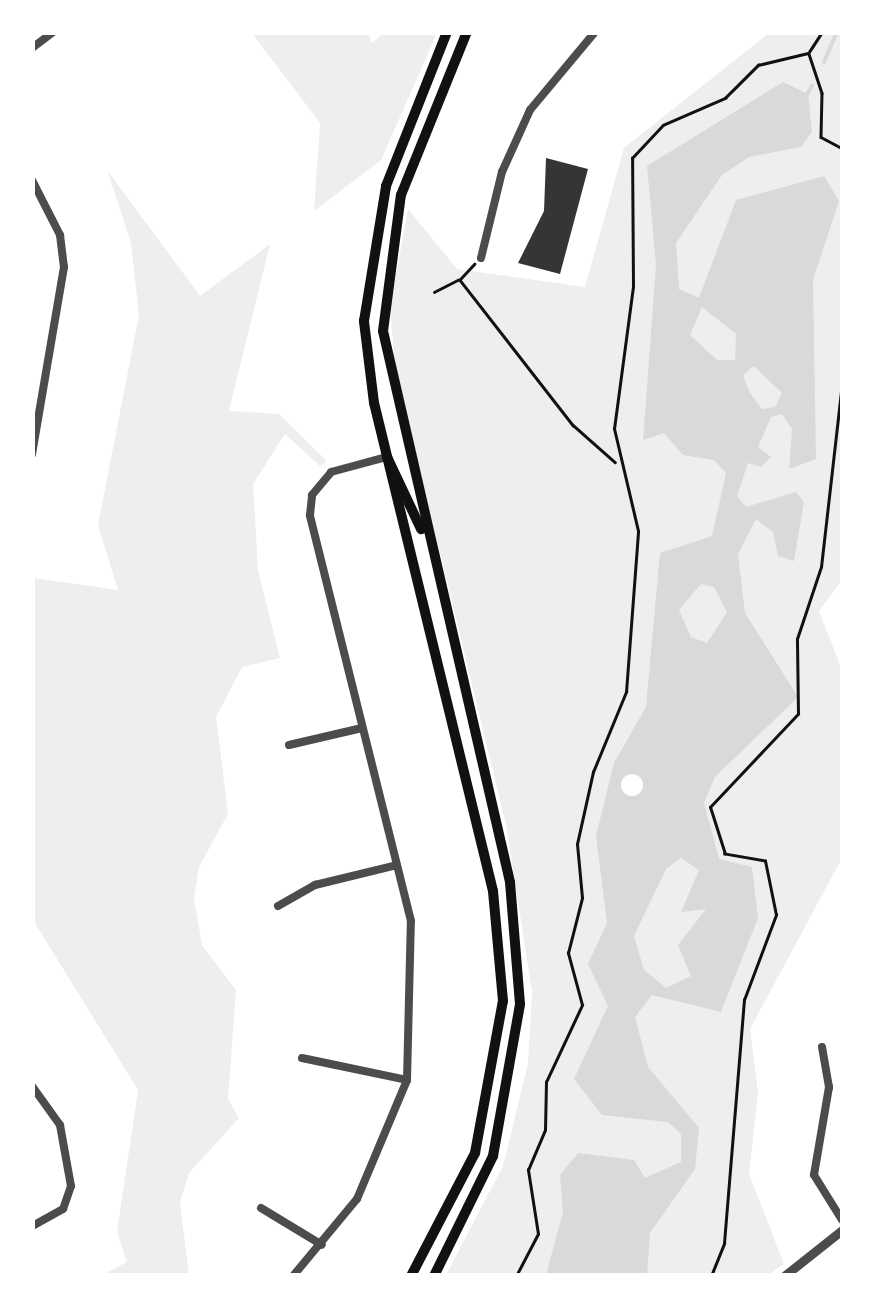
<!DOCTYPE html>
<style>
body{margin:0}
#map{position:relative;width:875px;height:1308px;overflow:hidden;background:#fff;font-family:"Fira Sans Condensed",sans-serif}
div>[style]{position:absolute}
.green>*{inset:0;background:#eee}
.water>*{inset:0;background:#d9d9d9}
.pier>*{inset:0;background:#fff}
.round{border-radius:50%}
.stream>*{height:4px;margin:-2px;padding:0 2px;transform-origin:2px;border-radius:2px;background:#d9d9d9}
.building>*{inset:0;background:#353535}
.path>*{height:2.5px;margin:-1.25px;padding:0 1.25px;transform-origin:1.25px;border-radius:1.25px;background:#111}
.minor>*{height:8px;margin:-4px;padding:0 4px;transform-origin:4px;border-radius:4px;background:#4c4c4c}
.tertiary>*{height:9px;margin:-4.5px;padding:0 4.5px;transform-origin:4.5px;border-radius:4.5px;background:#4c4c4c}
.secondary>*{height:10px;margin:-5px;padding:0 5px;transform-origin:5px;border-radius:5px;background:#111}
span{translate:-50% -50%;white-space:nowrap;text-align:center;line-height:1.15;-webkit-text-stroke:8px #fff;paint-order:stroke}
.frame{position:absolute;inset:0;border:35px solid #fff;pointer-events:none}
</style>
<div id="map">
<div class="green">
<div style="clip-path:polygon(252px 33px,368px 33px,372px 43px,383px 33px,437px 33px,381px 160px,314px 211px,320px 123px)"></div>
<div style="clip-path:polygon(769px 33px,842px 33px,842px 580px,819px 611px,842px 670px,842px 858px,750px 1029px,758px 1093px,749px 1174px,784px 1264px,768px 1275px,446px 1275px,503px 1166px,528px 1064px,532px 992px,506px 825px,395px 367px,390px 308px,408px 209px,457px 269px,585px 287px,624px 148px)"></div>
<div style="clip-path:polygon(107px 170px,200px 296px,270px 244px,229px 411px,279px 414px,327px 461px,320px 466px,285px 434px,253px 484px,258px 570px,280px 658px,242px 667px,216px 717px,228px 814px,199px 867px,194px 898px,202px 945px,236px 990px,228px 1099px,239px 1118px,189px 1173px,180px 1202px,189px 1275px,102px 1275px,127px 1262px,117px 1232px,138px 1090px,33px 920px,33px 578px,118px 590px,98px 525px,139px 315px,131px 243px)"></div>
</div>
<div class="water">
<div style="clip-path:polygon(evenodd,783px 82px,808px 94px,812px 132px,801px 147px,749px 157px,722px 175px,676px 243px,679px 289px,699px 298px,736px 200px,824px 176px,839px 201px,813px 280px,816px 459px,789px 469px,792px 429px,782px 414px,771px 417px,758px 447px,771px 457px,761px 467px,748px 463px,737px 496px,746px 507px,796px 492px,804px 502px,794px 561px,778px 556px,773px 532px,756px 519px,738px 554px,745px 613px,798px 697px,715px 777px,704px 803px,719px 859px,752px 867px,758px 918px,721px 1012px,652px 995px,635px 1017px,648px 1067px,699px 1128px,695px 1169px,650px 1233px,647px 1275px,546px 1275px,563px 1212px,560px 1175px,578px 1153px,634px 1160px,645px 1178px,681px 1162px,681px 1134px,668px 1122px,602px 1115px,574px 1079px,608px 1006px,588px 964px,607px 923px,596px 836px,614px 763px,646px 707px,660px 553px,712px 536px,726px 473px,714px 460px,683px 455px,664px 433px,643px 440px,656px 265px,647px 166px,783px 82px,702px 307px,736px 334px,735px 360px,717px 360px,690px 335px,702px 307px,783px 82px,754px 366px,782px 393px,775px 407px,762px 409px,750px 393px,743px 375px,754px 366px,783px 82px,701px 584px,714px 587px,727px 612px,707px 643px,691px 637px,679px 610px,701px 584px,783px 82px,681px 858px,699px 870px,681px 912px,706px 909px,678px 945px,691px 976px,666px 988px,644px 970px,634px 936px,666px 869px,681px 858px)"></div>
</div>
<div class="pier">
<div class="round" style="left:621px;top:774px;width:22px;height:22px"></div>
</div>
<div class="stream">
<div style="left:824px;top:62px;width:33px;rotate:-67deg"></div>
<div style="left:806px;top:96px;width:12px;rotate:-59deg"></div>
</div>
<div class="building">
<div style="clip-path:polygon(546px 158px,588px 169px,560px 274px,518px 263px,544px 211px)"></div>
</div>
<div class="path">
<div style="left:809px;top:52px;width:24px;rotate:-57deg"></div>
<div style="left:809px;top:54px;width:41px;rotate:71.6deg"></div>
<div style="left:822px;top:93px;width:44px;rotate:91.3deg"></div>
<div style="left:821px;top:137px;width:24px;rotate:28deg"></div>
<div style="left:475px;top:264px;width:22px;rotate:133deg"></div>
<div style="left:460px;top:280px;width:184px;rotate:52.1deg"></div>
<div style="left:573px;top:425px;width:56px;rotate:41.4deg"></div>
<div style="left:434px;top:292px;width:27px;rotate:-27deg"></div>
<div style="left:516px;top:1276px;width:47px;rotate:-62.4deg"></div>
<div style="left:538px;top:1234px;width:65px;rotate:-98.9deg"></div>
<div style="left:528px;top:1170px;width:43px;rotate:-67deg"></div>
<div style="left:545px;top:1130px;width:48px;rotate:-88.8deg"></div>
<div style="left:546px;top:1082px;width:85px;rotate:-64.9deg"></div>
<div style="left:582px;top:1005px;width:54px;rotate:-105.1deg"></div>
<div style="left:568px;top:953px;width:57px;rotate:-75.7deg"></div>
<div style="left:582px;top:898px;width:54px;rotate:-95.3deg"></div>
<div style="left:577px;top:844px;width:74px;rotate:-77.5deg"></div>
<div style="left:593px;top:772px;width:87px;rotate:-67.6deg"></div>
<div style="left:626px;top:692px;width:161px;rotate:-85.7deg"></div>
<div style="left:638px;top:531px;width:105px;rotate:-103.2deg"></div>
<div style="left:614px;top:429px;width:143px;rotate:-82.4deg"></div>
<div style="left:633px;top:287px;width:129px;rotate:-90.4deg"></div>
<div style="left:632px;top:158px;width:45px;rotate:-46.8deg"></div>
<div style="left:663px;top:125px;width:68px;rotate:-23.5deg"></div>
<div style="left:725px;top:98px;width:47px;rotate:-45deg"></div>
<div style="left:758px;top:65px;width:51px;rotate:-13.5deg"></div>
<div style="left:711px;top:1276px;width:35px;rotate:-68deg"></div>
<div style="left:724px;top:1243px;width:244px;rotate:-85.3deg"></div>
<div style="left:744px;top:1000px;width:91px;rotate:-69.4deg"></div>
<div style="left:776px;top:915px;width:55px;rotate:-101.5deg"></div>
<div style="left:765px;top:861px;width:41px;rotate:-170.1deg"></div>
<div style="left:725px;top:854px;width:49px;rotate:-107.7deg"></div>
<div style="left:710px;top:807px;width:128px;rotate:-46.6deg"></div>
<div style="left:798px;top:714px;width:75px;rotate:-90.8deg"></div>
<div style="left:797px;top:639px;width:76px;rotate:-71.6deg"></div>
<div style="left:821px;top:567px;width:185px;rotate:-83.5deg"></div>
<div style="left:842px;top:383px;width:127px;rotate:-90deg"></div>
</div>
<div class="minor">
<div style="left:32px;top:48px;width:26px;rotate:-37deg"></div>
<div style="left:32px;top:180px;width:62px;rotate:63deg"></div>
<div style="left:60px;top:235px;width:32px;rotate:83deg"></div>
<div style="left:64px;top:267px;width:190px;rotate:99.7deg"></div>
<div style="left:481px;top:258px;width:89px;rotate:-76.3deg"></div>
<div style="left:502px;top:172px;width:68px;rotate:-65.7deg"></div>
<div style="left:530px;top:110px;width:102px;rotate:-50.2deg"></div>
<div style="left:289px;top:745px;width:75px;rotate:-13.1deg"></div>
<div style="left:278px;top:906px;width:43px;rotate:-29.6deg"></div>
<div style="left:315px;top:885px;width:84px;rotate:-13.7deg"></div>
<div style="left:822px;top:1047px;width:41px;rotate:80.1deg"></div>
<div style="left:829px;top:1087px;width:89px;rotate:99.7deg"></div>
<div style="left:814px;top:1175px;width:53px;rotate:58.1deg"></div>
<div style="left:302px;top:1058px;width:107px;rotate:11.8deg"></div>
<div style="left:32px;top:1086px;width:48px;rotate:54.3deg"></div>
<div style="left:60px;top:1125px;width:62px;rotate:79.8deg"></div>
<div style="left:71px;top:1186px;width:24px;rotate:109deg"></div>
<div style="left:63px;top:1209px;width:35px;rotate:151deg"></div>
<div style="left:261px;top:1208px;width:71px;rotate:31.2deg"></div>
<div style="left:293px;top:1276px;width:100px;rotate:-50.3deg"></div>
<div style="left:357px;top:1199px;width:129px;rotate:-67.2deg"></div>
<div style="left:407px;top:1080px;width:159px;rotate:-88.6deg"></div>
<div style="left:411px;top:921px;width:418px;rotate:-104deg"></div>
<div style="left:310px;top:515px;width:20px;rotate:-84deg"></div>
<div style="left:312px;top:495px;width:30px;rotate:-50deg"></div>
<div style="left:331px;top:472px;width:58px;rotate:-15deg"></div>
</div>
<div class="tertiary">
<div style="left:784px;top:1276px;width:74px;rotate:-38.4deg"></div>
</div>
<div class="secondary">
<div style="left:387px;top:457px;width:80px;rotate:64.7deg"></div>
<div style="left:411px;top:1276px;width:139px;rotate:-62.5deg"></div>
<div style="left:475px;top:1153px;width:155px;rotate:-79.6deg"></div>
<div style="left:503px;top:1001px;width:110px;rotate:-95.2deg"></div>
<div style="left:493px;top:891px;width:502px;rotate:-103.7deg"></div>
<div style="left:374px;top:403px;width:83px;rotate:-97deg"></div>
<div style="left:364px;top:321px;width:137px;rotate:-80.7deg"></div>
<div style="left:386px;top:186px;width:166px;rotate:-68.4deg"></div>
<div style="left:434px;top:1276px;width:134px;rotate:-63.8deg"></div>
<div style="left:493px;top:1156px;width:154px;rotate:-79.9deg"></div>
<div style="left:520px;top:1004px;width:122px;rotate:-94.7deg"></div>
<div style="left:510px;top:882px;width:565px;rotate:-102.98deg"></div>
<div style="left:383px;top:331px;width:137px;rotate:-82.5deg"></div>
<div style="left:401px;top:195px;width:176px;rotate:-68deg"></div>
</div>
<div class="frame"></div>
</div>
